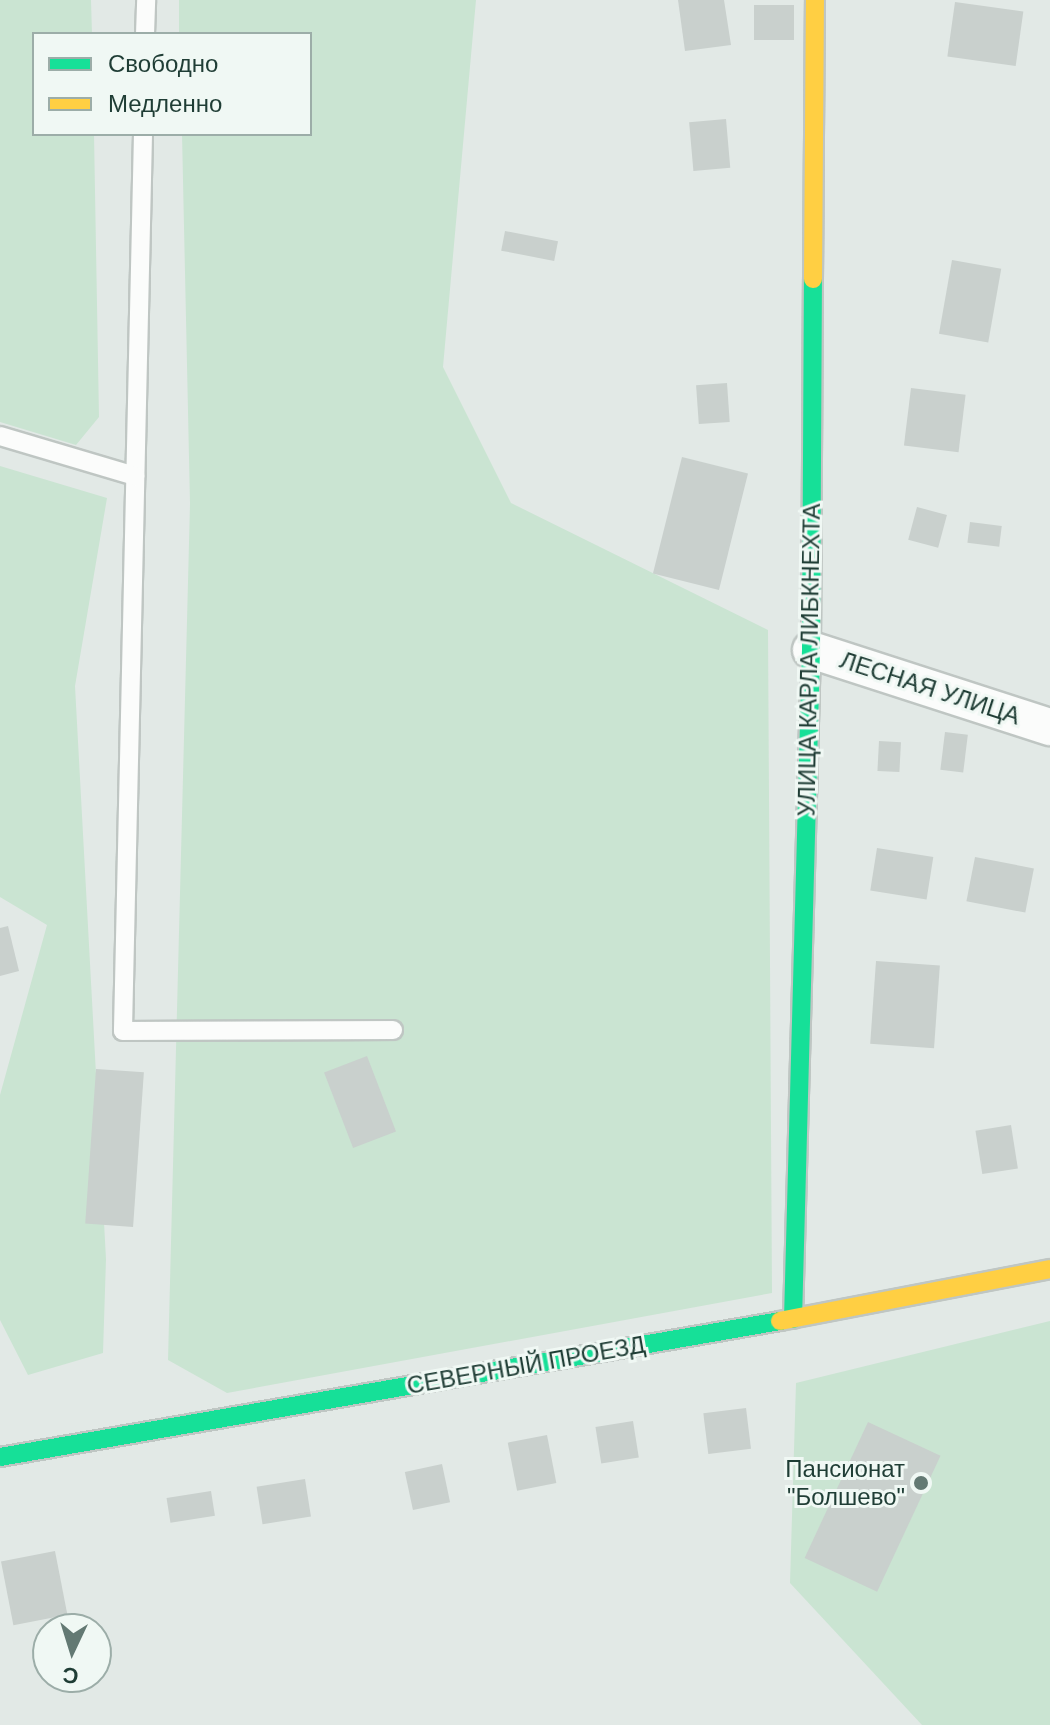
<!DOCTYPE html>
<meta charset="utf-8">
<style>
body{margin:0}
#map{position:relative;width:1050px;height:1725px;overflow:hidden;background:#e2e9e6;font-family:Arial,sans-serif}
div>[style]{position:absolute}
.green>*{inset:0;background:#cae4d2}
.building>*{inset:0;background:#c9d0cd;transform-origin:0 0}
.roads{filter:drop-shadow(2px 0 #bfc6c3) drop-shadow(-2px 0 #bfc6c3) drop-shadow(0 2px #bfc6c3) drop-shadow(0 -2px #bfc6c3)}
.lane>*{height:18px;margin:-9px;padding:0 9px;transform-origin:9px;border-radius:9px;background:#fbfcfb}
.street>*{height:36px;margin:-18px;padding:0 18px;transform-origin:18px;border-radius:18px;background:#fbfcfb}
.fast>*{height:18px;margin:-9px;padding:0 9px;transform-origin:9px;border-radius:9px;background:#16e098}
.slow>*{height:18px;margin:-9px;padding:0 9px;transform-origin:9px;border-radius:9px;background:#ffcf43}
.dots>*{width:22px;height:22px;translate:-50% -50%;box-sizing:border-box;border:4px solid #f0f8f4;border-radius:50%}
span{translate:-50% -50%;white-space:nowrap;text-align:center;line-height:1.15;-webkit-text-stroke:6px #f0f8f4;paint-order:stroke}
.street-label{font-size:24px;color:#1f3d35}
.poi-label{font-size:24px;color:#1f3d35}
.right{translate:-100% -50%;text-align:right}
.legend{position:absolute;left:32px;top:32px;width:280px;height:104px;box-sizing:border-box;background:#f0f8f4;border:2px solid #9cada8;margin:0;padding:10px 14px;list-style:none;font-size:24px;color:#1f3d35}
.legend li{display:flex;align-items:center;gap:16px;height:40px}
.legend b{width:40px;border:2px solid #9cada8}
.north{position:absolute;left:32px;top:1613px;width:80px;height:80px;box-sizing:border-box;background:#f0f8f4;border:2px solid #9cada8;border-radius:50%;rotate:184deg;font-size:22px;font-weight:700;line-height:32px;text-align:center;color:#1f3d35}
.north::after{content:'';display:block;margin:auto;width:28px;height:36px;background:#637973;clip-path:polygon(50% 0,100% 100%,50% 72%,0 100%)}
</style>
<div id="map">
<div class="green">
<div style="clip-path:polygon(0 0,91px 0,92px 34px,34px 34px,34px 134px,94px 134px,99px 417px,76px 445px,0 422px)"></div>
<div style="clip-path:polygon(179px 0,476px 0,443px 367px,511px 503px,768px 630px,772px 1293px,227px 1393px,168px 1360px,190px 504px,182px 134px,310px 134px,310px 34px,179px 34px)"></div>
<div style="clip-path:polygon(0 466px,107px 498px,75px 686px,106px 1259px,103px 1353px,28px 1375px,0 1320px,0 1095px,47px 925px,0 897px)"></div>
<div style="clip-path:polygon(1050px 1321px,1050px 1725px,922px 1725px,790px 1583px,796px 1383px)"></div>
</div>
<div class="building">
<div style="clip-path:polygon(678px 0,724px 0,731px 45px,685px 51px)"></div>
<div style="left:955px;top:2px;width:69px;height:55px;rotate:8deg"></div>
<div style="left:754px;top:5px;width:40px;height:35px"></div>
<div style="left:726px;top:119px;width:49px;height:37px;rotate:85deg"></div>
<div style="left:505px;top:231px;width:54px;height:20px;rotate:11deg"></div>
<div style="left:952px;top:260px;width:50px;height:75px;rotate:10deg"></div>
<div style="left:727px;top:383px;width:39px;height:31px;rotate:86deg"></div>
<div style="left:911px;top:388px;width:55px;height:58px;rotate:7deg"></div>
<div style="left:682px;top:457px;width:68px;height:120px;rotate:14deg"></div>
<div style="left:917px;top:507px;width:31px;height:34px;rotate:15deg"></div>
<div style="left:970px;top:522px;width:32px;height:21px;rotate:7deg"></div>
<div style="left:945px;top:732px;width:23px;height:38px;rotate:7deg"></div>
<div style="left:879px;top:741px;width:22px;height:30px;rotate:3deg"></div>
<div style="left:877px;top:848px;width:57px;height:43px;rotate:9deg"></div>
<div style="left:975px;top:857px;width:60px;height:45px;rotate:11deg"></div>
<div style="clip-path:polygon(8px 926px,19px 971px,0 976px,0 928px)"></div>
<div style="left:876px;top:961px;width:64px;height:83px;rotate:4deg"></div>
<div style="left:367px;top:1056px;width:81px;height:46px;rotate:69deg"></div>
<div style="left:96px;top:1069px;width:48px;height:155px;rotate:4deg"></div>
<div style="left:1011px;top:1125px;width:44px;height:36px;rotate:81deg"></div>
<div style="left:746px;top:1408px;width:41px;height:43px;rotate:83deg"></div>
<div style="left:633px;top:1421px;width:37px;height:38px;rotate:81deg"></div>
<div style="left:868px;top:1422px;width:80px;height:150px;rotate:25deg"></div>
<div style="left:547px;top:1435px;width:49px;height:40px;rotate:79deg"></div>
<div style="left:442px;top:1464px;width:39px;height:38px;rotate:78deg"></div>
<div style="left:305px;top:1479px;width:38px;height:49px;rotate:81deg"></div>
<div style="left:211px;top:1491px;width:25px;height:45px;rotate:81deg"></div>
<div style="left:55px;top:1551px;width:65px;height:55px;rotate:79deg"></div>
</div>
<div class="roads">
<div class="lane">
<div style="left:145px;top:34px;width:34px;rotate:-88deg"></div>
<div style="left:143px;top:134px;width:897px;rotate:91.28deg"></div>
<div style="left:123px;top:1031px;width:270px;rotate:-0.2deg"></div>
<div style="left:0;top:436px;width:141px;rotate:16.5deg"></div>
</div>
<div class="street">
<div style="left:811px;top:650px;width:251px;rotate:17.9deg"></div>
</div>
<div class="fast">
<div style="left:793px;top:1319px;width:669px;rotate:-88.46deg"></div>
<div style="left:811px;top:650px;width:371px;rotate:-89.7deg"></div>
<div style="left:0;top:1457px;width:792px;rotate:-9.89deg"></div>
</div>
<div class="slow">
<div style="left:813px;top:279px;width:279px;rotate:-89.6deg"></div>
<div style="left:780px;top:1321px;width:275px;rotate:-10.9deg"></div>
</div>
</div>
<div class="dots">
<div style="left:921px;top:1483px;background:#637973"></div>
</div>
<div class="street-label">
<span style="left:809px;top:660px;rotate:-89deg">УЛИЦА КАРЛА ЛИБКНЕХТА</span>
<span style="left:930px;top:688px;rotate:18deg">ЛЕСНАЯ УЛИЦА</span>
<span style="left:526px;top:1365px;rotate:-10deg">СЕВЕРНЫЙ ПРОЕЗД</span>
</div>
<div class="poi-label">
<span class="right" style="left:905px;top:1483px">Пансионат<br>"Болшево"</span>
</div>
<ul class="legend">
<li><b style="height:10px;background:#16e098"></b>Свободно</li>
<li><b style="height:10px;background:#ffcf43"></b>Медленно</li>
</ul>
<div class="north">С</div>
</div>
